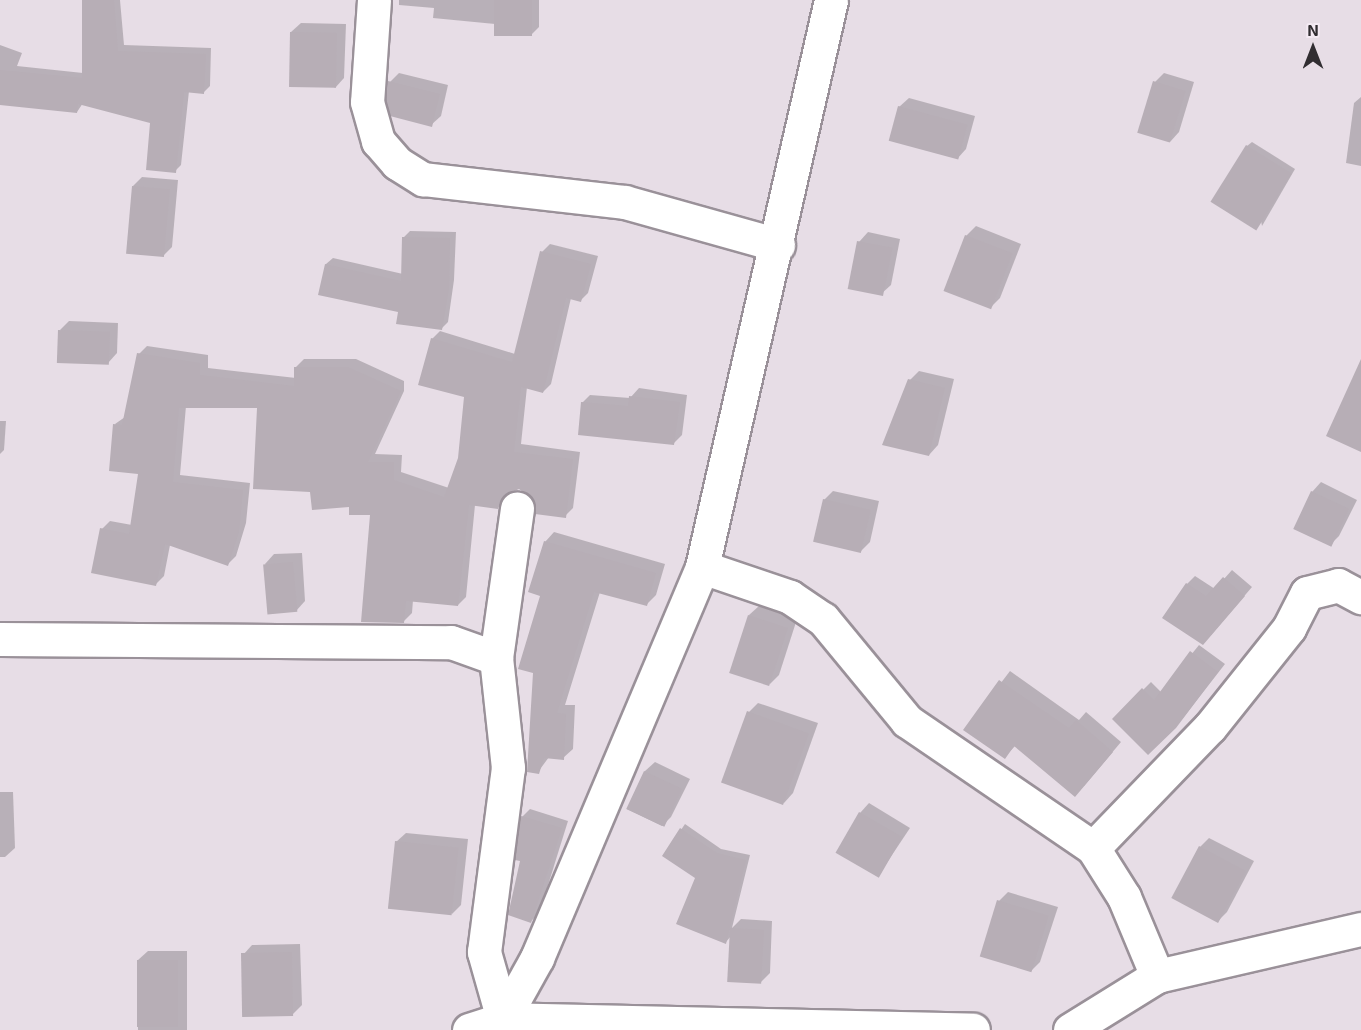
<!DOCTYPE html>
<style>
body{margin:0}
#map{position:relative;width:1361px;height:1030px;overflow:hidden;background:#e7dde6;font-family:"Exo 2",sans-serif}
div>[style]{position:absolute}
.shadow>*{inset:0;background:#0003}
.building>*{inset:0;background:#b7aeb6;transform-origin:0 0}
.roads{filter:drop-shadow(2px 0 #9a9199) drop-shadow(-2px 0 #9a9199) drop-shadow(0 2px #9a9199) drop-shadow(0 -2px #9a9199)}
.minor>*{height:33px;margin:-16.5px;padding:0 16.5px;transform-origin:16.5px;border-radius:16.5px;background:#fff}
span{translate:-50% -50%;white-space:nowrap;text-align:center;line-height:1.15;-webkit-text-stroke:6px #f4eaf3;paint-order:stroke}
.north{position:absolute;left:1283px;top:18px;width:60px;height:60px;-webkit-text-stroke:4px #f4eaf3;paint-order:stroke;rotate:0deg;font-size:16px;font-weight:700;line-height:24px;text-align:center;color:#312d31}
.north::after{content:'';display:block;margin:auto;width:21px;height:27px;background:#312d31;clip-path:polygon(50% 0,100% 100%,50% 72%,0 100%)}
</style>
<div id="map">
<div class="shadow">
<div style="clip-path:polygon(82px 0,120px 0,124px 45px,211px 48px,210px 86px,204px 92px,189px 91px,181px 165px,175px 171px,152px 122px,83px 103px,77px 112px,0 104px,0 45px,22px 53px,17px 66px,83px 73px)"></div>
<div style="clip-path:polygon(399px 0,539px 0,539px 27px,531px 35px,495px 24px,433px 18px,434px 8px,399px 5px)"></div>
<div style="clip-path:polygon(301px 23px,346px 24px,344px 78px,335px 88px,291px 32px)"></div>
<div style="clip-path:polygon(399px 73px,448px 85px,441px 116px,431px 125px,390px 82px)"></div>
<div style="clip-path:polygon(1164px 73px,1194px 82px,1179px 132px,1170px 142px,1155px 82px)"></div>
<div style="clip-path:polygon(1361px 97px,1361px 166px,1346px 163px,1354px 103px)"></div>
<div style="clip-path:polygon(909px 98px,975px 116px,966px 149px,957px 159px,899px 107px)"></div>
<div style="clip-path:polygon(1252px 142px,1295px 169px,1262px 226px,1247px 146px)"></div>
<div style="clip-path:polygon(142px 177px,178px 180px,172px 247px,163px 256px,133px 186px)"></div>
<div style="clip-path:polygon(976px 226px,1021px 244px,1000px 298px,991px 307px,966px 236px)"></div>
<div style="clip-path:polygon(410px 231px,456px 232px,454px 280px,448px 322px,441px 329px,399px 311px,320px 294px,326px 264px,333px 258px,403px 274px,404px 237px)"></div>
<div style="clip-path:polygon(868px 232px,900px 239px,891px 285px,881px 294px,859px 242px)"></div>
<div style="clip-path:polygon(550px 244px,598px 256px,588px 293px,580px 301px,571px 298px,551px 384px,543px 392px,527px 387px,521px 444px,580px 452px,573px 508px,565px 516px,519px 488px,508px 492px,497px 508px,475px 505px,466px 597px,458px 605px,413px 600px,412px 613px,404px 621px,372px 514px,311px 490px,258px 406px,186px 406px,180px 475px,250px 483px,246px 523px,236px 556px,228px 564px,170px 545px,164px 576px,156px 584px,102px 529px,110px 521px,132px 525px,140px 472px,115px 424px,125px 417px,139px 354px,147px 346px,208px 355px,208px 368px,296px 378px,296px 367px,304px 359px,356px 359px,404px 381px,404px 391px,375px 454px,402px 455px,401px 472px,449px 488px,459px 459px,466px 395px,432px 339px,440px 331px,515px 354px,542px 252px)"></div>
<div style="clip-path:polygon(69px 321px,118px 323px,117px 353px,108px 363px,60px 330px)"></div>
<div style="clip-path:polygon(919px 371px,954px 379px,938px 445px,929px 455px,910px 380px)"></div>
<div style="clip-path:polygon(639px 388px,687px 395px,682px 435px,674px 443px,582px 403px,590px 395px,630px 398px)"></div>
<div style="clip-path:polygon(0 421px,6px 421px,4px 450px,0 454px)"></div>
<div style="clip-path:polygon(1321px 482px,1357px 500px,1339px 536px,1330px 545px,1312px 492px)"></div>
<div style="clip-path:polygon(833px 491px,879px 501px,870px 542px,861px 551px,824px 500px)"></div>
<div style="clip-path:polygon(554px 532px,665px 564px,656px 595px,647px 604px,600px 592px,565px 705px,575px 705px,573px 749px,563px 758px,549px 757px,538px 772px,545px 542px)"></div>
<div style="clip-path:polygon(302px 553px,305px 601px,296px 611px,265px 564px,274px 554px)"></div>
<div style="clip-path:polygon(1232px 570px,1252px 587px,1211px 635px,1187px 584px,1195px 576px,1215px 589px)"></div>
<div style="clip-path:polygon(759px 606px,797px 619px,779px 675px,770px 684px,749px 615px)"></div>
<div style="clip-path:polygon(1199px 645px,1225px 664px,1183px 718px,1114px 719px,1151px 682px,1161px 692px)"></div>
<div style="clip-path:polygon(1010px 671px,1079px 720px,1086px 712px,1121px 742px,1084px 786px,1015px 746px,1005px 757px,965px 730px)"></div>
<div style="clip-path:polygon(758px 703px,818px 723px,793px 793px,784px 803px,749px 712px)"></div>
<div style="clip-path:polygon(655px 762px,690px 779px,671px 817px,662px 826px,627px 809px,645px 771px)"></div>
<div style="clip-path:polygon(0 792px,13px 792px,15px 848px,5px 857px,0 857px)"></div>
<div style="clip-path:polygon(869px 803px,910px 828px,878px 876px,860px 813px)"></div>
<div style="clip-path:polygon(530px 809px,568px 821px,539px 914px,531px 921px,522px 860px,522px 817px)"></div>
<div style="clip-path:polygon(685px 824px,721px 849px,750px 855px,732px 928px,741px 919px,772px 921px,770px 973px,760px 983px,731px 936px,726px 942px,697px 877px,664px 855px)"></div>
<div style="clip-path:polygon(406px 833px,468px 839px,461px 905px,452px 914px,396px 842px)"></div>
<div style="clip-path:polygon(1209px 838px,1254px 861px,1227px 912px,1218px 921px,1200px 847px)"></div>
<div style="clip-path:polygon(1008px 892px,1058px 907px,1040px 962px,1031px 971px,999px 901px)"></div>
<div style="clip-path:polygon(300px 944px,302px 1005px,293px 1014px,243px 955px,252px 945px)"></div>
<div style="clip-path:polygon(148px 951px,187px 951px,187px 1030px,138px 1030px,138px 960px)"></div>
</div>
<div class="building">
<div style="clip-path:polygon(82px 0,114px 0,118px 51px,206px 54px,204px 94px,184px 92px,176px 173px,146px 170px,150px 123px,78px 104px,77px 113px,0 105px,0 70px,82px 78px)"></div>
<div style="left:494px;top:0;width:38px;height:36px"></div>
<div style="left:290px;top:32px;width:47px;height:55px;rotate:1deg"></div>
<div style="clip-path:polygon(388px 81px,440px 94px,432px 127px,390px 116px,386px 100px)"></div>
<div style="left:1153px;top:81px;width:34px;height:54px;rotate:17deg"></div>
<div style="left:898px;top:106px;width:72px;height:36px;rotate:15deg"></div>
<div style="left:1246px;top:145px;width:54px;height:67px;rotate:32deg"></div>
<div style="left:132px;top:186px;width:38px;height:68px;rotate:5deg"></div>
<div style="left:965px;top:235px;width:51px;height:60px;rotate:21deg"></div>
<div style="clip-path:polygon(402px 237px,450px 238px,449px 288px,442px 330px,396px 324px,398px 312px,318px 295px,325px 264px,401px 281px)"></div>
<div style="left:857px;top:241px;width:36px;height:49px;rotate:11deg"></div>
<div style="clip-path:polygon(540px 251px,591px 264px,581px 302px,566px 298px,543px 393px,521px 387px,514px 452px,573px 459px,566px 518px,535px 514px,534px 500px,519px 489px,503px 496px,498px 509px,469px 505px,458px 606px,406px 601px,404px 623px,361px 622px,370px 515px,349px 515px,349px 507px,312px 510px,310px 492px,253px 489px,257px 408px,179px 408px,173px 482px,243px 490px,239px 532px,228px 566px,165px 544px,156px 586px,91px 573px,100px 528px,129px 534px,138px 474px,109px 471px,113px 424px,122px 425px,137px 353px,200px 363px,200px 375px,294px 386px,294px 367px,348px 367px,401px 391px,368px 462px,394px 462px,394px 480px,444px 497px,458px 458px,464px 397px,418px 385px,431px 338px,512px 362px)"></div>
<div style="left:58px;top:330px;width:52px;height:33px;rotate:2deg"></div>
<div style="clip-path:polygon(1361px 359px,1361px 452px,1326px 436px)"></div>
<div style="clip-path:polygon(908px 379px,945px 388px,929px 456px,882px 445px)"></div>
<div style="clip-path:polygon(629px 396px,680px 402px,674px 445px,578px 435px,581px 402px,628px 406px)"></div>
<div style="left:1311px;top:491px;width:42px;height:42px;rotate:25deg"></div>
<div style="left:823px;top:499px;width:49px;height:44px;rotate:13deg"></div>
<div style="clip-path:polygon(544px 541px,656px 573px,647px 606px,594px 592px,557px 713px,566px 714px,564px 760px,544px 758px,539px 774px,527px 772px,533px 673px,518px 669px,540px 596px,528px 592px)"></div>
<div style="left:293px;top:562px;width:50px;height:30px;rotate:85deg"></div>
<div style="clip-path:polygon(1223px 577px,1245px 596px,1203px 645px,1162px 618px,1186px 583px,1206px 596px)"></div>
<div style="left:748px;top:615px;width:42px;height:61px;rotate:18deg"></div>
<div style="clip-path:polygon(1190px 651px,1218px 672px,1176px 728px,1148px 755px,1112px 719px,1142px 688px,1154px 700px)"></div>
<div style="clip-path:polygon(999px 680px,1069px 728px,1076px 720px,1113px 752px,1075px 797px,1014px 746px,1005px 759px,963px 730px)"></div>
<div style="left:747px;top:711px;width:66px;height:76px;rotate:20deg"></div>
<div style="left:644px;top:771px;width:42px;height:42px;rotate:25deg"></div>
<div style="left:859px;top:812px;width:50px;height:47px;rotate:30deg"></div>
<div style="clip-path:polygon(521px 816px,562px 828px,531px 923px,508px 915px,520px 861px,515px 860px)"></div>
<div style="clip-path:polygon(680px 828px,717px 853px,746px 860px,726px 944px,676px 924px,695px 878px,662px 856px)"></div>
<div style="left:395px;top:841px;width:64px;height:68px;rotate:6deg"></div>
<div style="left:1199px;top:846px;width:53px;height:59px;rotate:28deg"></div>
<div style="left:997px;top:900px;width:54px;height:59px;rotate:17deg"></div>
<div style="left:730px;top:928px;width:34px;height:54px;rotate:3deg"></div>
<div style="left:292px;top:952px;width:64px;height:51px;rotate:89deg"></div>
<div style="left:137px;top:960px;width:41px;height:67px"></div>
</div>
<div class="roads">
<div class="minor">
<div style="left:374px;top:0;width:102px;rotate:93.9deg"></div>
<div style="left:367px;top:102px;width:41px;rotate:74.2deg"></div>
<div style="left:378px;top:141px;width:29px;rotate:49deg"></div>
<div style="left:397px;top:163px;width:31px;rotate:32deg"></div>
<div style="left:423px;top:179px;width:203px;rotate:6.5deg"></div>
<div style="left:625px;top:202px;width:159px;rotate:15.7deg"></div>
<div style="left:702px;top:567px;width:93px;rotate:18.8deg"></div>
<div style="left:790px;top:597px;width:40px;rotate:34deg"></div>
<div style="left:823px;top:619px;width:132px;rotate:50.5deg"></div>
<div style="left:907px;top:721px;width:225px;rotate:34.3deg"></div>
<div style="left:1093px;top:848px;width:58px;rotate:57.7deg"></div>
<div style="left:1124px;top:897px;width:86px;rotate:67.3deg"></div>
<div style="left:0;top:639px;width:451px;rotate:0.4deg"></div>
<div style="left:451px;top:642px;width:48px;rotate:19.6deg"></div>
<div style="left:1093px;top:848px;width:168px;rotate:-46deg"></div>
<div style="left:1210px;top:727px;width:127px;rotate:-51.4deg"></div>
<div style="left:1289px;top:628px;width:39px;rotate:-63deg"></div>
<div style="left:1307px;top:593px;width:32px;rotate:-14deg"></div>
<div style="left:1338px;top:585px;width:26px;rotate:28deg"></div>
<div style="left:503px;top:1019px;width:70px;rotate:-60.9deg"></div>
<div style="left:537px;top:958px;width:424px;rotate:-67.1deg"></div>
<div style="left:702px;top:567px;width:581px;rotate:-77.18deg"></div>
<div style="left:503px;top:1019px;width:70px;rotate:-105.8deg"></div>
<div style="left:484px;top:952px;width:186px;rotate:-82.6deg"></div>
<div style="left:508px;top:768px;width:111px;rotate:-96.2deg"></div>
<div style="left:496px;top:658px;width:151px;rotate:-82deg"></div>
<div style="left:469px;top:1030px;width:36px;rotate:-18deg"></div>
<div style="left:503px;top:1019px;width:470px;rotate:1.3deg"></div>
<div style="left:1070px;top:1030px;width:102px;rotate:-31.8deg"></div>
<div style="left:1157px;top:976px;width:209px;rotate:-13deg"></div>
</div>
</div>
<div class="north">N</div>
</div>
